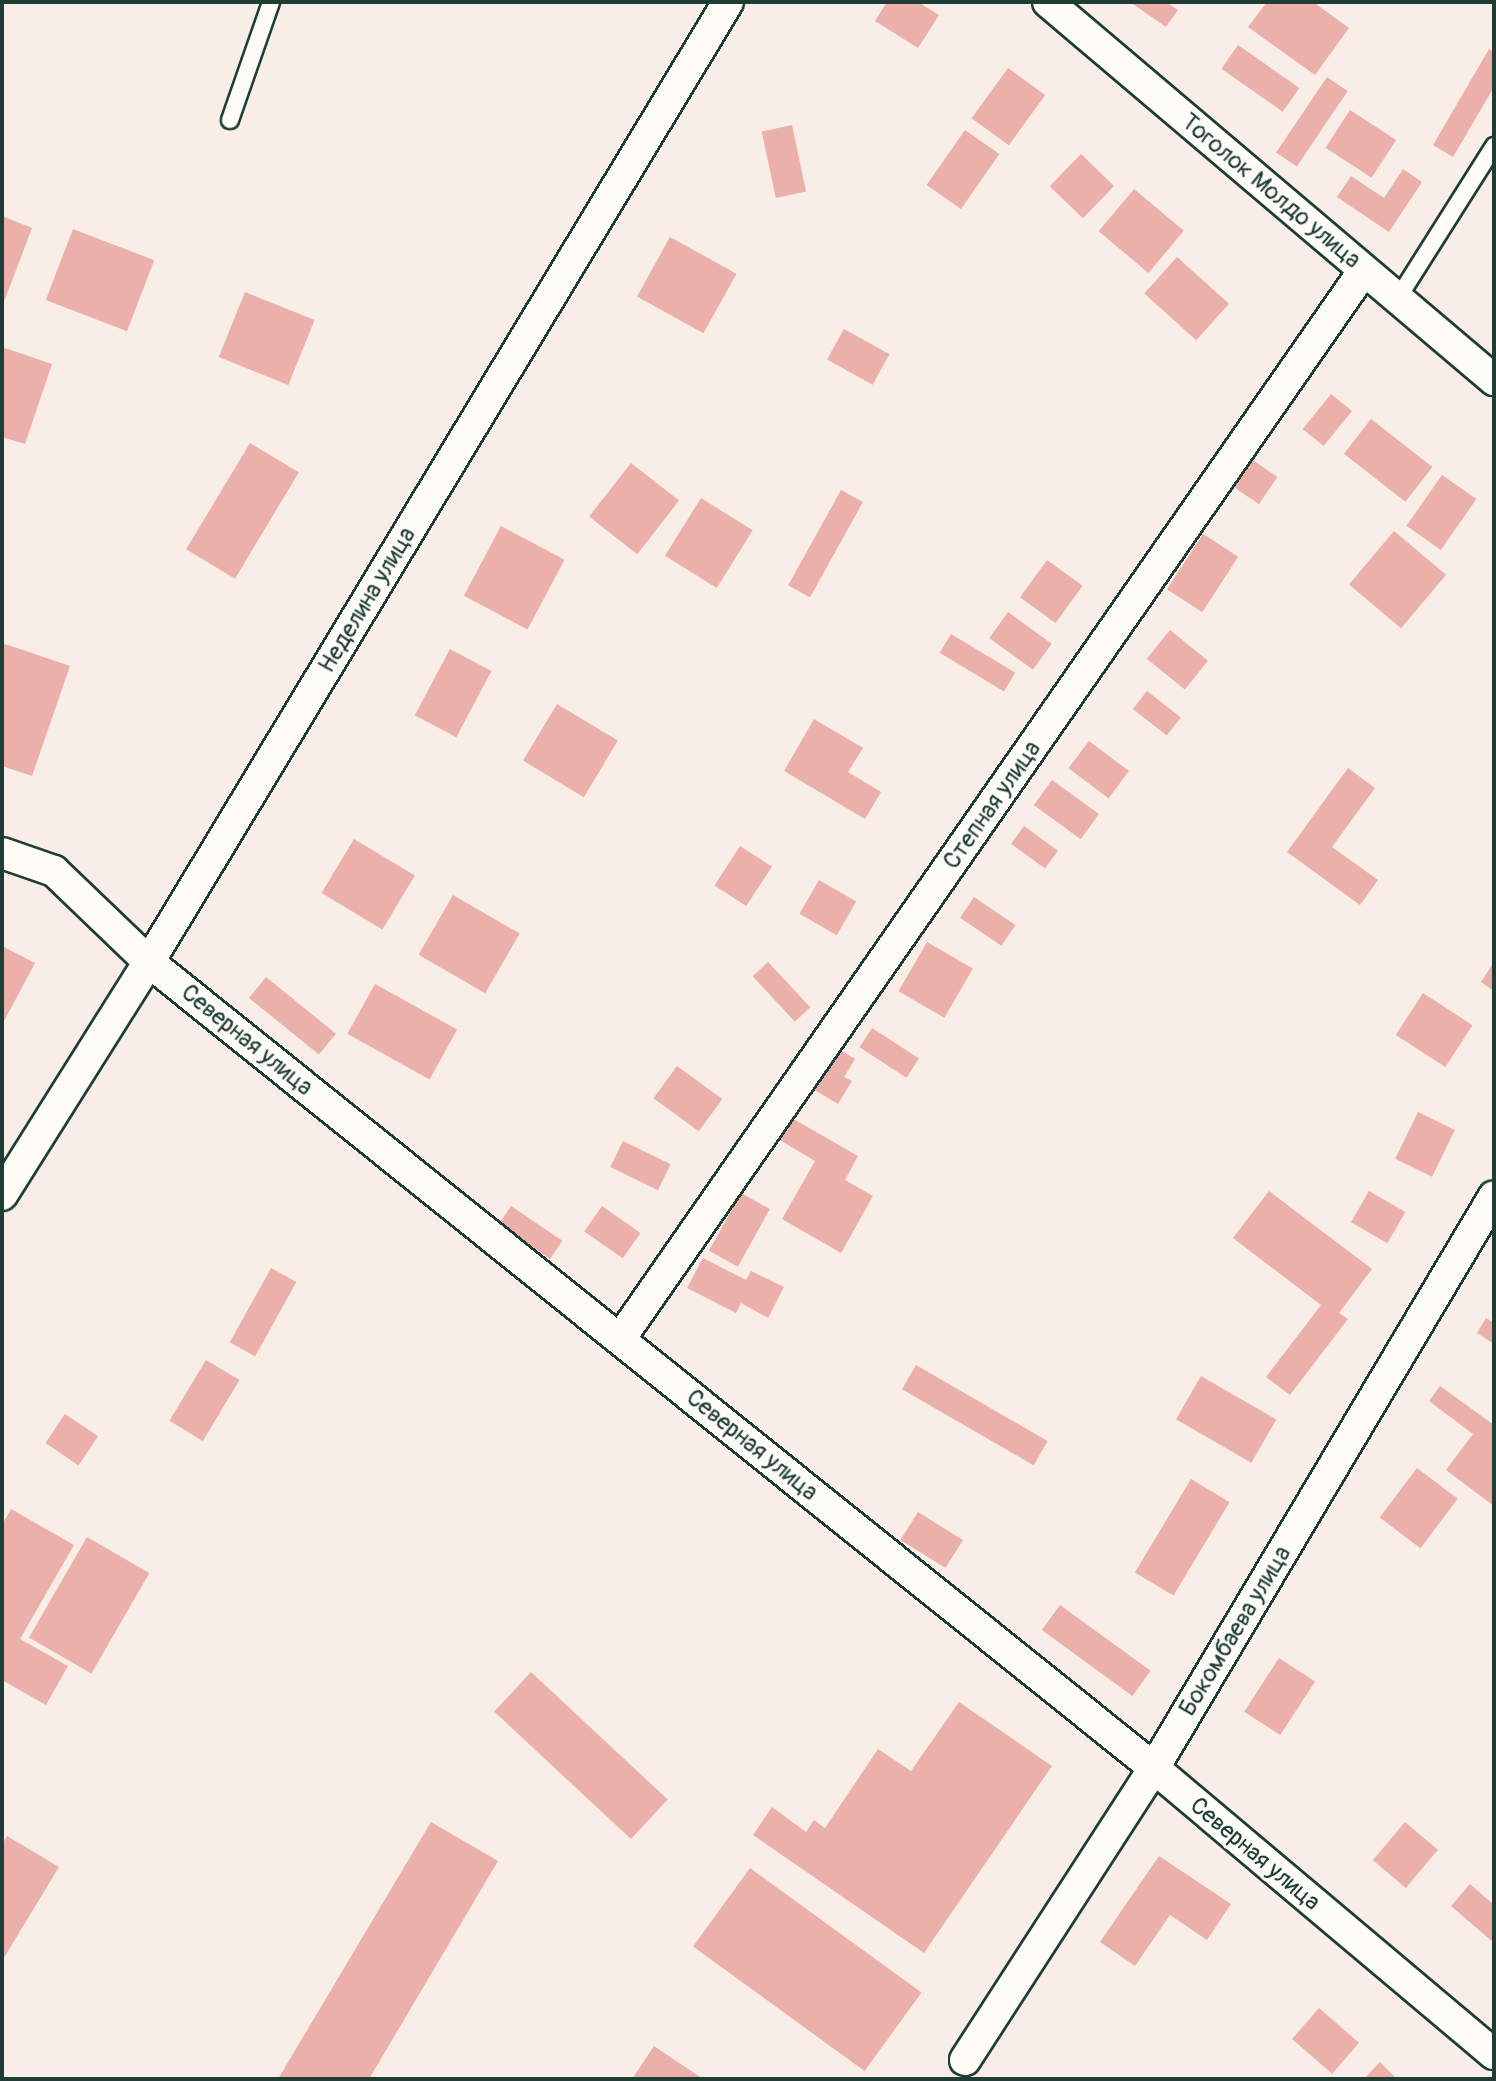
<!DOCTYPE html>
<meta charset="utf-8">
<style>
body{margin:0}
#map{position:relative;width:1496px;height:2081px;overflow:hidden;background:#f9ede7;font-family:Pangolin,sans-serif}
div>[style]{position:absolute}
.building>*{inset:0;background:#ebb0a9;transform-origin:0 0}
.roads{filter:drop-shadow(2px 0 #1f3d34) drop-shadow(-2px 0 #1f3d34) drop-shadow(0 2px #1f3d34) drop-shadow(0 -2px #1f3d34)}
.service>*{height:16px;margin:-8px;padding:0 8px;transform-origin:8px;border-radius:8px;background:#fdfcf7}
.minor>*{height:30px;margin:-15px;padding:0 15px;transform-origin:15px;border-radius:15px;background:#fdfcf7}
span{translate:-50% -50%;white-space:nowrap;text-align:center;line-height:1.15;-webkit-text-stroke:6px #fdfcf7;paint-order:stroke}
.street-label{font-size:24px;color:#1f3d34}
.frame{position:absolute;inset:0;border:4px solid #1f3d34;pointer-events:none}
</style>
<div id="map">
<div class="building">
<div style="clip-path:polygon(887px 2px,918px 2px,939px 15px,918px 48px,875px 21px)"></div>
<div style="clip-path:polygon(1130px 2px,1166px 2px,1178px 10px,1166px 27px)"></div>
<div style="clip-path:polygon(1267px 2px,1313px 2px,1349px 28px,1315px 75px,1248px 27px)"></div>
<div style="left:1238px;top:45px;width:75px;height:29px;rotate:35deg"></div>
<div style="clip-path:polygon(1489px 49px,1494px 52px,1494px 87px,1453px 157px,1433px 145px)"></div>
<div style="left:1008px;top:68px;width:46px;height:62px;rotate:36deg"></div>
<div style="left:1327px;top:77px;width:25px;height:91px;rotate:34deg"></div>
<div style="left:1350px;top:110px;width:55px;height:45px;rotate:33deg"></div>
<div style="left:792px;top:125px;width:68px;height:31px;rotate:78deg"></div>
<div style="left:965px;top:130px;width:42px;height:67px;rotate:35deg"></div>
<div style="left:1081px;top:154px;width:46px;height:45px;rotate:44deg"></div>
<div style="clip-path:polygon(1403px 169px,1422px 182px,1389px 232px,1337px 197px,1351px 176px,1384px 198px)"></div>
<div style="left:1134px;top:189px;width:65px;height:55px;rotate:40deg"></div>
<div style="clip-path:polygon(2px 216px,32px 228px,2px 307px)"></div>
<div style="left:73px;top:229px;width:87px;height:76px;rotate:21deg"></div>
<div style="left:670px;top:237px;width:76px;height:68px;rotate:29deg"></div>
<div style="left:1177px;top:257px;width:70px;height:49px;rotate:42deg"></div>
<div style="left:245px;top:292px;width:75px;height:70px;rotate:22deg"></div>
<div style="left:844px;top:329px;width:52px;height:35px;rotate:29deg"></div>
<div style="clip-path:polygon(2px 347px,52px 364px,25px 444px,2px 437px)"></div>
<div style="left:1331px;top:394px;width:27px;height:45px;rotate:39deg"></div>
<div style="left:1371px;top:419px;width:78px;height:44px;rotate:38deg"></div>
<div style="left:250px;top:443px;width:57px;height:124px;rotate:31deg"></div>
<div style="left:1251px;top:459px;width:32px;height:33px;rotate:34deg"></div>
<div style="left:631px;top:463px;width:61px;height:68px;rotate:38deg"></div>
<div style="left:1442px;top:475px;width:42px;height:62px;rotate:35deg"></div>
<div style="left:841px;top:490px;width:25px;height:109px;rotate:29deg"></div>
<div style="left:701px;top:498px;width:61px;height:68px;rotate:32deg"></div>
<div style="left:501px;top:526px;width:72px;height:79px;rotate:28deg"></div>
<div style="left:1394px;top:531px;width:68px;height:70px;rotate:40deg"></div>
<div style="left:1203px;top:534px;width:42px;height:66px;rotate:33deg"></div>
<div style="left:1047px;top:560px;width:44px;height:46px;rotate:36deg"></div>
<div style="left:1008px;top:612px;width:54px;height:32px;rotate:36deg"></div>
<div style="left:1170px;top:630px;width:49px;height:37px;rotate:39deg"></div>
<div style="left:951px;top:634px;width:75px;height:22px;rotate:31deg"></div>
<div style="clip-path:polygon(2px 643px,70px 666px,32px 776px,2px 766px)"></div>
<div style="left:450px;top:649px;width:47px;height:75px;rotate:28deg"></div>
<div style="left:1147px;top:691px;width:43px;height:23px;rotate:38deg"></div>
<div style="left:557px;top:704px;width:71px;height:66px;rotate:31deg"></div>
<div style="clip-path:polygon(814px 719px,863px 748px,848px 772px,881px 792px,865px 819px,784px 771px)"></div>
<div style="left:1089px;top:741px;width:50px;height:34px;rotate:37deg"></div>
<div style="clip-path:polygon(1348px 768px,1375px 788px,1332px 847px,1378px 880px,1360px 905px,1287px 852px)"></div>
<div style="left:1052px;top:780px;width:58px;height:31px;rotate:36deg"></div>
<div style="left:1024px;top:826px;width:42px;height:22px;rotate:36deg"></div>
<div style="left:354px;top:839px;width:71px;height:63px;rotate:31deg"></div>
<div style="left:740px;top:846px;width:38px;height:47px;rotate:33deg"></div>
<div style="left:819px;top:880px;width:43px;height:39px;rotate:30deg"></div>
<div style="left:453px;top:895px;width:77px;height:69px;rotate:30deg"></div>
<div style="left:974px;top:897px;width:50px;height:25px;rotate:34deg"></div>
<div style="left:927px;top:942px;width:53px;height:57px;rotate:30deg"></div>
<div style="clip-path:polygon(2px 946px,35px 963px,2px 1025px)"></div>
<div style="left:768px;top:962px;width:62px;height:21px;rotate:47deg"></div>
<div style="clip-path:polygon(1494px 962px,1494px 991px,1481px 982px)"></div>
<div style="left:266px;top:977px;width:90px;height:27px;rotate:39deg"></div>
<div style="left:375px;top:984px;width:94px;height:57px;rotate:29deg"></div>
<div style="left:1423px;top:993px;width:59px;height:50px;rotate:33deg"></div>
<div style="left:872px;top:1028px;width:56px;height:23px;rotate:33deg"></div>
<div style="clip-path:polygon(837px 1048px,855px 1059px,844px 1077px,852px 1081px,838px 1104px,813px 1089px)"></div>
<div style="left:677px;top:1066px;width:56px;height:40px;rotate:36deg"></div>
<div style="left:1418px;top:1112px;width:41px;height:52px;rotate:26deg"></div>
<div style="clip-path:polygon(790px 1117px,858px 1156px,845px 1180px,873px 1196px,841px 1253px,782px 1219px,815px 1161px,778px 1139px)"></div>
<div style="left:623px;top:1141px;width:53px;height:29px;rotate:26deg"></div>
<div style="clip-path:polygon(1269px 1191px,1372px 1269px,1339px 1313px,1348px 1319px,1290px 1395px,1266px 1377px,1321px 1305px,1233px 1238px)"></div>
<div style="left:1369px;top:1191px;width:42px;height:36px;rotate:30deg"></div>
<div style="left:741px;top:1193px;width:33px;height:66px;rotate:29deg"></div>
<div style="left:511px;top:1206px;width:62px;height:22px;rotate:34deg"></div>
<div style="left:602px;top:1206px;width:47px;height:31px;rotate:35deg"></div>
<div style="clip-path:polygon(703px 1258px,746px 1280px,751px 1271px,784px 1287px,768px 1318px,741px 1303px,736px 1313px,687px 1288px)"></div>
<div style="left:271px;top:1268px;width:29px;height:85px;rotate:29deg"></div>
<div style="clip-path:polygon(1486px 1318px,1494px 1323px,1494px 1344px,1477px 1333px)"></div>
<div style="left:206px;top:1360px;width:39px;height:71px;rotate:31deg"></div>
<div style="left:916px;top:1365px;width:152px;height:28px;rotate:30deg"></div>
<div style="left:1201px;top:1376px;width:87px;height:50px;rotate:30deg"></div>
<div style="clip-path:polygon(1440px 1386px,1494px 1425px,1494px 1506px,1446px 1470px,1473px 1434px,1429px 1401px)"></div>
<div style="left:65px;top:1414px;width:40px;height:35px;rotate:34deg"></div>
<div style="left:1417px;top:1468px;width:51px;height:62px;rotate:37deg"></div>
<div style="left:1191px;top:1479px;width:45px;height:109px;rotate:31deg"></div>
<div style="clip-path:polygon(11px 1509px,74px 1545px,20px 1639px,68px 1666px,46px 1705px,2px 1680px,2px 1525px)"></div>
<div style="left:918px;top:1512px;width:53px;height:33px;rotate:32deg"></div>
<div style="left:87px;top:1537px;width:72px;height:116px;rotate:30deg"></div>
<div style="left:1060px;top:1605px;width:112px;height:31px;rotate:36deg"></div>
<div style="left:1279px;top:1658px;width:43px;height:64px;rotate:33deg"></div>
<div style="left:531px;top:1672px;width:187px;height:54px;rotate:43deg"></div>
<div style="clip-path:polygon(959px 1702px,1052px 1766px,924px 1953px,753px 1835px,772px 1807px,806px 1832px,814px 1820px,825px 1828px,878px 1749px,911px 1771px)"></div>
<div style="clip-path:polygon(431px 1822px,498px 1861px,369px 2079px,278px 2079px)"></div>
<div style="left:1405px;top:1822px;width:43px;height:50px;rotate:40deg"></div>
<div style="clip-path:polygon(7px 1836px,59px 1867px,2px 1961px,2px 1845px)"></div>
<div style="clip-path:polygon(1159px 1856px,1231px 1904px,1207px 1940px,1170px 1915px,1135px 1966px,1100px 1942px)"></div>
<div style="left:750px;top:1868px;width:212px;height:97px;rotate:36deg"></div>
<div style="clip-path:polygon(1470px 1884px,1494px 1905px,1494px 1943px,1451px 1906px)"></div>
<div style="left:1319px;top:2008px;width:53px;height:41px;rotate:41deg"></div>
<div style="clip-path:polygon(654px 2046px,703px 2079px,632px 2079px)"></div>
<div style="clip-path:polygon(1380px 2062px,1397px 2079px,1364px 2079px)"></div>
</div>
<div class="roads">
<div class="service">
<div style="left:230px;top:120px;width:125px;rotate:-70.8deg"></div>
<div style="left:1398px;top:298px;width:180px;rotate:-57.7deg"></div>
</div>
<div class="minor">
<div style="left:1048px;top:2px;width:585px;rotate:40.28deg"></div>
<div style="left:2px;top:853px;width:55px;rotate:19.1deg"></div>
<div style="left:54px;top:871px;width:132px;rotate:43.8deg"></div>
<div style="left:149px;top:962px;width:1288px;rotate:38.73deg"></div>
<div style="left:1154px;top:1768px;width:444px;rotate:40.1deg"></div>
<div style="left:2px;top:1195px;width:275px;rotate:-57.8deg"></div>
<div style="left:149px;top:962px;width:1121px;rotate:-58.9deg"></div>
<div style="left:620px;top:1339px;width:1302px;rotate:-55.16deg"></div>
<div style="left:965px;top:2060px;width:348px;rotate:-57.1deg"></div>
<div style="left:1154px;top:1768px;width:665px;rotate:-59.27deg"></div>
</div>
</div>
<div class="street-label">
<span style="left:1271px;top:191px;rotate:40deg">Тоголок Молдо улица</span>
<span style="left:367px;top:600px;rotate:-59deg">Неделина улица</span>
<span style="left:992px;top:805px;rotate:-55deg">Степная улица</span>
<span style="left:247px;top:1040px;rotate:39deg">Северная улица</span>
<span style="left:752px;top:1445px;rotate:39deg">Северная улица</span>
<span style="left:1235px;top:1631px;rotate:-59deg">Бокомбаева улица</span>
<span style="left:1255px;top:1854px;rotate:40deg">Северная улица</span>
</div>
<div class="frame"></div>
</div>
